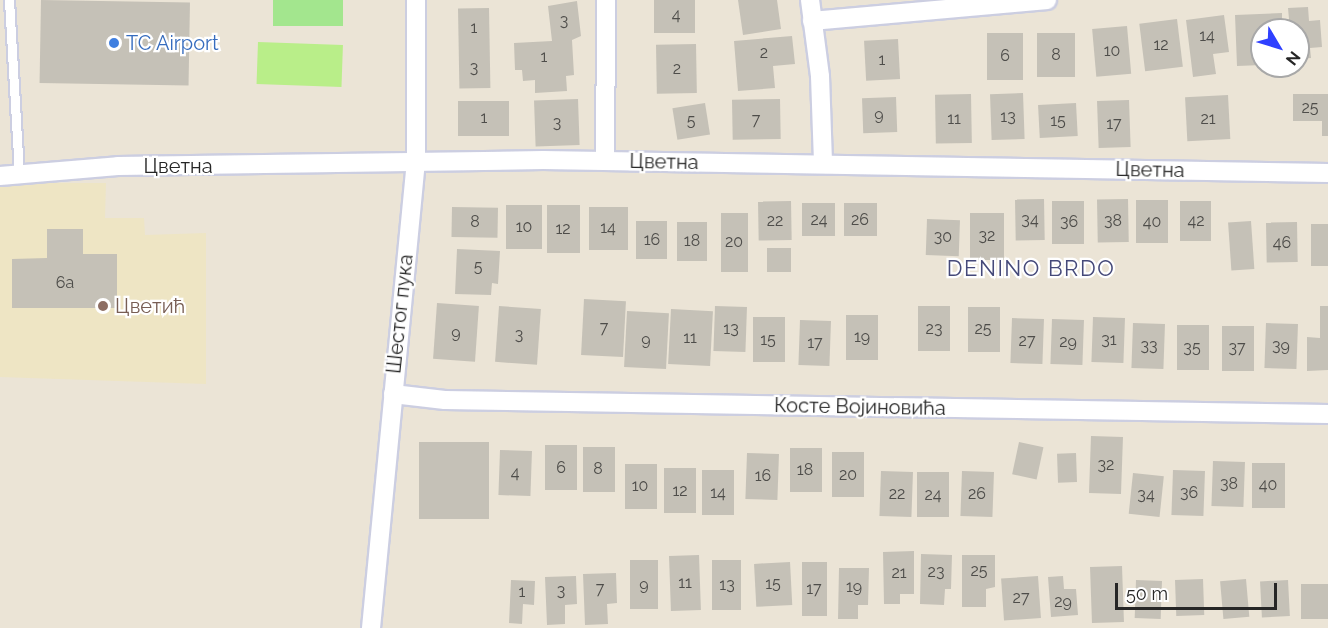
<!DOCTYPE html>
<meta charset="utf-8">
<style>
body{margin:0}
#map{position:relative;width:1328px;height:628px;overflow:hidden;background:#ebe4d6;font-family:Raleway,sans-serif}
div>[style]{position:absolute}
.education>*{inset:0;background:#eee5c4}
.green>*{inset:0;background:#a3e68e;transform-origin:0 0}
.pitch>*{inset:0;background:#b9ee89;transform-origin:0 0}
.building>*{inset:0;background:#c5c1b7;transform-origin:0 0}
.roads{filter:drop-shadow(2px 0 #cccee1) drop-shadow(-2px 0 #cccee1) drop-shadow(0 2px #cccee1) drop-shadow(0 -2px #cccee1)}
.lane>*{height:9px;margin:-4.5px;padding:0 4.5px;transform-origin:4.5px;border-radius:4.5px;background:#fff}
.street>*{height:18px;margin:-9px;padding:0 9px;transform-origin:9px;border-radius:9px;background:#fff}
.dots>*{width:16px;height:16px;translate:-50% -50%;box-sizing:border-box;border:3px solid #fff;border-radius:50%}
span{translate:-50% -50%;white-space:nowrap;text-align:center;line-height:1.15;-webkit-text-stroke:4.5px #fff;paint-order:stroke}
.number-label{font-size:16px;color:#4e4d4a}
.number-label span{-webkit-text-stroke-width:0}
.shop-label{font-size:20px;color:#366cbe}
.left{translate:0 -50%;text-align:left}
.street-label{font-size:20px;color:#262626}
.education-label{font-size:20px;color:#785e54}
.quarter-label{font-size:22px;color:#454979;letter-spacing:1.5px}
.north{position:absolute;left:1250px;top:18px;width:60px;height:60px;box-sizing:border-box;background:#fff;border:2px solid #a8a8a8;border-radius:50%;rotate:128deg;font-size:16px;font-weight:700;line-height:24px;text-align:center;color:#262626}
.north::after{content:'';display:block;margin:auto;width:21px;height:27px;background:#2f40ff;clip-path:polygon(50% 0,100% 100%,50% 72%,0 100%)}
.scale{position:absolute;left:1115px;top:583px;width:162px;height:27px;box-sizing:border-box;border:3px solid #262626;border-top:0;padding-left:8px;font-size:18px;line-height:21px;white-space:nowrap;color:#262626;-webkit-text-stroke:4px #fff;paint-order:stroke}
</style>
<div id="map">
<div class="education">
<div style="clip-path:polygon(0 183px,106px 183px,105px 218px,144px 218px,145px 235px,206px 233px,206px 384px,0 377px)"></div>
</div>
<div class="green">
<div style="left:273px;top:0;width:70px;height:26px"></div>
</div>
<div class="pitch">
<div style="left:258px;top:42px;width:85px;height:42px;rotate:2deg"></div>
</div>
<div class="building">
<div style="left:41px;top:0;width:149px;height:83px;rotate:1deg"></div>
<div style="left:654px;top:0;width:41px;height:33px"></div>
<div style="clip-path:polygon(738px 0,777px 0,781px 29px,743px 35px)"></div>
<div style="clip-path:polygon(577px 1px,581px 36px,572px 40px,574px 75px,566px 76px,567px 91px,535px 93px,535px 80px,523px 81px,522px 70px,515px 70px,514px 43px,552px 41px,548px 6px)"></div>
<div style="clip-path:polygon(1308px 7px,1309px 21px,1320px 20px,1322px 47px,1310px 48px,1311px 58px,1298px 59px,1298px 30px,1290px 30px,1288px 8px)"></div>
<div style="left:489px;top:8px;width:80px;height:31px;rotate:89deg"></div>
<div style="clip-path:polygon(1282px 13px,1282px 30px,1262px 30px,1262px 65px,1237px 66px,1235px 15px)"></div>
<div style="clip-path:polygon(1224px 15px,1229px 52px,1213px 54px,1216px 74px,1193px 77px,1186px 20px)"></div>
<div style="left:1177px;top:19px;width:48px;height:38px;rotate:83deg"></div>
<div style="left:1127px;top:26px;width:48px;height:35px;rotate:85deg"></div>
<div style="left:987px;top:33px;width:36px;height:47px"></div>
<div style="left:1037px;top:33px;width:38px;height:44px"></div>
<div style="clip-path:polygon(792px 36px,795px 64px,773px 66px,775px 88px,738px 91px,734px 41px)"></div>
<div style="left:898px;top:39px;width:40px;height:34px;rotate:87deg"></div>
<div style="left:696px;top:44px;width:49px;height:40px;rotate:89deg"></div>
<div style="left:1023px;top:93px;width:46px;height:33px;rotate:88deg"></div>
<div style="left:971px;top:94px;width:49px;height:36px;rotate:89deg"></div>
<div style="clip-path:polygon(1293px 94px,1328px 94px,1328px 136px,1322px 136px,1322px 121px,1293px 121px)"></div>
<div style="left:1228px;top:95px;width:44px;height:43px;rotate:87deg"></div>
<div style="left:896px;top:97px;width:35px;height:34px;rotate:88deg"></div>
<div style="left:578px;top:99px;width:46px;height:44px;rotate:88deg"></div>
<div style="left:780px;top:99px;width:40px;height:48px;rotate:89deg"></div>
<div style="left:1129px;top:100px;width:47px;height:32px;rotate:88deg"></div>
<div style="left:458px;top:101px;width:51px;height:35px"></div>
<div style="left:705px;top:103px;width:32px;height:33px;rotate:81deg"></div>
<div style="left:1076px;top:103px;width:33px;height:38px;rotate:87deg"></div>
<div style="left:1044px;top:199px;width:41px;height:29px;rotate:89deg"></div>
<div style="left:1128px;top:199px;width:43px;height:31px;rotate:89deg"></div>
<div style="left:1168px;top:200px;width:43px;height:32px;rotate:90deg"></div>
<div style="left:791px;top:201px;width:39px;height:33px;rotate:89deg"></div>
<div style="left:1052px;top:201px;width:32px;height:43px"></div>
<div style="left:1180px;top:201px;width:31px;height:40px"></div>
<div style="left:802px;top:203px;width:33px;height:33px"></div>
<div style="left:844px;top:203px;width:33px;height:33px"></div>
<div style="left:506px;top:205px;width:36px;height:44px"></div>
<div style="left:547px;top:205px;width:33px;height:48px"></div>
<div style="left:452px;top:207px;width:46px;height:30px;rotate:1deg"></div>
<div style="left:589px;top:207px;width:39px;height:43px"></div>
<div style="left:721px;top:213px;width:27px;height:59px"></div>
<div style="left:970px;top:213px;width:34px;height:47px"></div>
<div style="left:927px;top:219px;width:33px;height:36px;rotate:2deg"></div>
<div style="left:636px;top:221px;width:31px;height:38px"></div>
<div style="left:1251px;top:221px;width:48px;height:23px;rotate:86deg"></div>
<div style="left:677px;top:222px;width:30px;height:39px"></div>
<div style="left:1297px;top:222px;width:40px;height:31px;rotate:89deg"></div>
<div style="left:1311px;top:224px;width:17px;height:42px"></div>
<div style="clip-path:polygon(47px 229px,83px 229px,83px 254px,117px 254px,117px 308px,12px 308px,12px 259px,47px 258px)"></div>
<div style="left:791px;top:248px;width:24px;height:24px;rotate:90deg"></div>
<div style="clip-path:polygon(457px 249px,500px 251px,498px 284px,492px 283px,491px 295px,455px 294px)"></div>
<div style="left:584px;top:299px;width:42px;height:56px;rotate:3deg"></div>
<div style="left:437px;top:303px;width:42px;height:56px;rotate:4deg"></div>
<div style="left:499px;top:306px;width:42px;height:56px;rotate:4deg"></div>
<div style="left:715px;top:306px;width:32px;height:45px;rotate:2deg"></div>
<div style="left:918px;top:306px;width:32px;height:45px"></div>
<div style="clip-path:polygon(1320px 306px,1328px 306px,1328px 370px,1307px 371px,1307px 337px,1320px 338px)"></div>
<div style="left:968px;top:307px;width:32px;height:45px"></div>
<div style="left:671px;top:309px;width:42px;height:55px;rotate:3deg"></div>
<div style="left:627px;top:311px;width:42px;height:56px;rotate:3deg"></div>
<div style="left:846px;top:315px;width:32px;height:45px"></div>
<div style="left:753px;top:317px;width:32px;height:45px"></div>
<div style="left:1093px;top:317px;width:32px;height:45px;rotate:2deg"></div>
<div style="left:1012px;top:318px;width:32px;height:45px;rotate:2deg"></div>
<div style="left:1052px;top:319px;width:32px;height:45px;rotate:2deg"></div>
<div style="left:800px;top:320px;width:31px;height:45px;rotate:2deg"></div>
<div style="left:1133px;top:323px;width:32px;height:45px;rotate:2deg"></div>
<div style="left:1266px;top:323px;width:32px;height:45px;rotate:2deg"></div>
<div style="left:1177px;top:325px;width:32px;height:45px"></div>
<div style="left:1222px;top:326px;width:32px;height:45px"></div>
<div style="left:1091px;top:436px;width:32px;height:57px;rotate:2deg"></div>
<div style="left:489px;top:442px;width:77px;height:70px;rotate:90deg"></div>
<div style="left:1019px;top:442px;width:25px;height:33px;rotate:12deg"></div>
<div style="left:545px;top:445px;width:32px;height:45px"></div>
<div style="left:583px;top:447px;width:32px;height:45px"></div>
<div style="left:790px;top:448px;width:32px;height:44px"></div>
<div style="left:500px;top:450px;width:32px;height:45px;rotate:2deg"></div>
<div style="left:832px;top:452px;width:32px;height:45px"></div>
<div style="left:747px;top:453px;width:32px;height:46px;rotate:2deg"></div>
<div style="left:1076px;top:453px;width:29px;height:19px;rotate:88deg"></div>
<div style="left:1213px;top:461px;width:32px;height:45px;rotate:2deg"></div>
<div style="left:1252px;top:463px;width:33px;height:45px"></div>
<div style="left:625px;top:464px;width:32px;height:45px"></div>
<div style="left:664px;top:468px;width:32px;height:45px"></div>
<div style="left:702px;top:470px;width:32px;height:45px"></div>
<div style="left:1173px;top:470px;width:32px;height:45px;rotate:2deg"></div>
<div style="left:881px;top:471px;width:32px;height:45px;rotate:2deg"></div>
<div style="left:962px;top:471px;width:32px;height:45px;rotate:2deg"></div>
<div style="left:917px;top:472px;width:32px;height:45px"></div>
<div style="left:1133px;top:473px;width:31px;height:41px;rotate:6deg"></div>
<div style="clip-path:polygon(914px 551px,914px 594px,900px 594px,900px 604px,884px 604px,883px 552px)"></div>
<div style="clip-path:polygon(921px 554px,952px 555px,951px 589px,945px 589px,944px 605px,920px 604px)"></div>
<div style="left:699px;top:555px;width:55px;height:30px;rotate:88deg"></div>
<div style="clip-path:polygon(962px 555px,995px 555px,995px 587px,986px 589px,986px 607px,962px 607px)"></div>
<div style="left:630px;top:560px;width:28px;height:49px"></div>
<div style="left:712px;top:560px;width:29px;height:50px"></div>
<div style="left:790px;top:562px;width:43px;height:36px;rotate:87deg"></div>
<div style="left:802px;top:562px;width:25px;height:54px"></div>
<div style="left:1122px;top:566px;width:56px;height:32px;rotate:88deg"></div>
<div style="clip-path:polygon(839px 568px,869px 568px,868px 605px,858px 605px,858px 619px,838px 619px)"></div>
<div style="clip-path:polygon(616px 573px,617px 603px,607px 604px,608px 624px,585px 625px,583px 574px)"></div>
<div style="clip-path:polygon(576px 576px,577px 604px,565px 605px,565px 624px,547px 625px,545px 577px)"></div>
<div style="left:1038px;top:576px;width:42px;height:37px;rotate:86deg"></div>
<div style="clip-path:polygon(1063px 576px,1064px 589px,1076px 589px,1078px 615px,1051px 617px,1048px 577px)"></div>
<div style="left:1203px;top:579px;width:36px;height:28px;rotate:88deg"></div>
<div style="left:1246px;top:579px;width:38px;height:26px;rotate:85deg"></div>
<div style="clip-path:polygon(511px 580px,535px 581px,534px 605px,523px 604px,522px 624px,509px 623px)"></div>
<div style="left:1136px;top:580px;width:26px;height:38px;rotate:2deg"></div>
<div style="left:1288px;top:580px;width:36px;height:28px;rotate:87deg"></div>
<div style="left:1301px;top:584px;width:27px;height:35px"></div>
</div>
<div class="roads">
<div class="lane">
<div style="left:9px;top:0;width:174px;rotate:86.7deg"></div>
</div>
<div class="street">
<div style="left:810px;top:0;width:77px;rotate:82.5deg"></div>
<div style="left:820px;top:76px;width:88px;rotate:88deg"></div>
<div style="left:812px;top:21px;width:236px;rotate:-5.1deg"></div>
<div style="left:605px;top:161px;width:161px;rotate:-89.6deg"></div>
<div style="left:0;top:176px;width:118px;rotate:-4.8deg"></div>
<div style="left:118px;top:166px;width:425px;rotate:-0.8deg"></div>
<div style="left:543px;top:160px;width:785px;rotate:0.95deg"></div>
<div style="left:393px;top:394px;width:52px;rotate:6.6deg"></div>
<div style="left:445px;top:400px;width:883px;rotate:0.91deg"></div>
<div style="left:371px;top:628px;width:466px;rotate:-84.5deg"></div>
<div style="left:416px;top:164px;width:164px;rotate:-90deg"></div>
</div>
</div>
<div class="dots">
<div style="left:114px;top:43px;background:#3f7fe0"></div>
<div style="left:103px;top:306px;background:#8d6e63"></div>
</div>
<div class="number-label">
<span style="left:676px;top:15px">4</span>
<span style="left:564px;top:21px">3</span>
<span style="left:474px;top:28px">1</span>
<span style="left:1207px;top:36px">14</span>
<span style="left:1161px;top:45px">12</span>
<span style="left:1112px;top:51px">10</span>
<span style="left:764px;top:53px">2</span>
<span style="left:1056px;top:55px">8</span>
<span style="left:1005px;top:56px">6</span>
<span style="left:544px;top:57px">1</span>
<span style="left:882px;top:60px">1</span>
<span style="left:474px;top:68px">3</span>
<span style="left:677px;top:69px">2</span>
<span style="left:1310px;top:108px">25</span>
<span style="left:879px;top:115px">9</span>
<span style="left:1008px;top:117px">13</span>
<span style="left:484px;top:118px">1</span>
<span style="left:954px;top:119px">11</span>
<span style="left:1208px;top:119px">21</span>
<span style="left:756px;top:120px">7</span>
<span style="left:691px;top:121px">5</span>
<span style="left:1058px;top:121px">15</span>
<span style="left:557px;top:123px">3</span>
<span style="left:1114px;top:124px">17</span>
<span style="left:819px;top:220px">24</span>
<span style="left:860px;top:220px">26</span>
<span style="left:1030px;top:220px">34</span>
<span style="left:775px;top:221px">22</span>
<span style="left:1113px;top:221px">38</span>
<span style="left:1196px;top:221px">42</span>
<span style="left:475px;top:222px">8</span>
<span style="left:1069px;top:222px">36</span>
<span style="left:1152px;top:222px">40</span>
<span style="left:524px;top:227px">10</span>
<span style="left:608px;top:228px">14</span>
<span style="left:563px;top:229px">12</span>
<span style="left:987px;top:236px">32</span>
<span style="left:943px;top:237px">30</span>
<span style="left:652px;top:240px">16</span>
<span style="left:692px;top:241px">18</span>
<span style="left:734px;top:242px">20</span>
<span style="left:1282px;top:243px">46</span>
<span style="left:478px;top:267px">5</span>
<span style="left:65px;top:283px">6a</span>
<span style="left:604px;top:328px">7</span>
<span style="left:731px;top:329px">13</span>
<span style="left:934px;top:329px">23</span>
<span style="left:983px;top:329px">25</span>
<span style="left:456px;top:333px">9</span>
<span style="left:519px;top:335px">3</span>
<span style="left:862px;top:337px">19</span>
<span style="left:690px;top:338px">11</span>
<span style="left:646px;top:340px">9</span>
<span style="left:768px;top:340px">15</span>
<span style="left:1109px;top:340px">31</span>
<span style="left:1027px;top:341px">27</span>
<span style="left:1068px;top:342px">29</span>
<span style="left:815px;top:343px">17</span>
<span style="left:1149px;top:346px">33</span>
<span style="left:1281px;top:346px">39</span>
<span style="left:1192px;top:348px">35</span>
<span style="left:1237px;top:348px">37</span>
<span style="left:1106px;top:465px">32</span>
<span style="left:561px;top:468px">6</span>
<span style="left:598px;top:469px">8</span>
<span style="left:805px;top:470px">18</span>
<span style="left:515px;top:473px">4</span>
<span style="left:848px;top:475px">20</span>
<span style="left:763px;top:476px">16</span>
<span style="left:1229px;top:484px">38</span>
<span style="left:1268px;top:485px">40</span>
<span style="left:640px;top:486px">10</span>
<span style="left:680px;top:491px">12</span>
<span style="left:718px;top:493px">14</span>
<span style="left:1189px;top:493px">36</span>
<span style="left:897px;top:494px">22</span>
<span style="left:977px;top:494px">26</span>
<span style="left:933px;top:495px">24</span>
<span style="left:1146px;top:495px">34</span>
<span style="left:979px;top:571px">25</span>
<span style="left:936px;top:572px">23</span>
<span style="left:899px;top:573px">21</span>
<span style="left:685px;top:583px">11</span>
<span style="left:773px;top:584px">15</span>
<span style="left:644px;top:585px">9</span>
<span style="left:727px;top:585px">13</span>
<span style="left:854px;top:587px">19</span>
<span style="left:600px;top:589px">7</span>
<span style="left:814px;top:589px">17</span>
<span style="left:561px;top:591px">3</span>
<span style="left:522px;top:592px">1</span>
<span style="left:1021px;top:598px">27</span>
<span style="left:1063px;top:602px">29</span>
</div>
<div class="shop-label">
<span class="left" style="left:126px;top:43px">TC Airport</span>
</div>
<div class="street-label">
<span style="left:664px;top:162px;rotate:1deg">Цветна</span>
<span style="left:178px;top:166px">Цветна</span>
<span style="left:1150px;top:170px;rotate:1deg">Цветна</span>
<span style="left:400px;top:314px;rotate:-84deg">Шестог пука</span>
<span style="left:860px;top:407px;rotate:1deg">Косте Војиновића</span>
</div>
<div class="education-label">
<span class="left" style="left:115px;top:306px">Цветић</span>
</div>
<div class="quarter-label">
<span style="left:1031px;top:269px">DENINO BRDO</span>
</div>
<div class="north">N</div>
<div class="scale">50 m</div>
</div>
